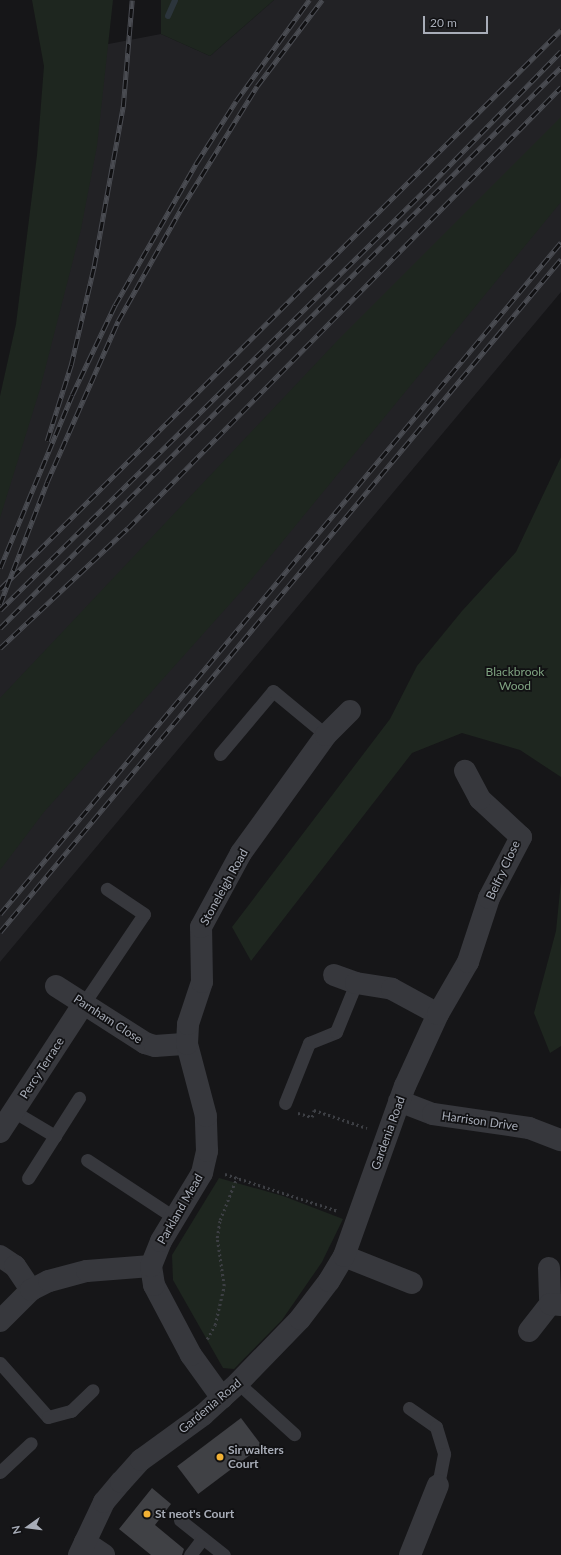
<!DOCTYPE html>
<style>
body{margin:0}
#map{position:relative;width:561px;height:1555px;overflow:hidden;background:#161618;font-family:Lato,sans-serif}
div>[style]{position:absolute}
.built>*{inset:0;background:#222225}
.green>*{inset:0;background:#1e261f}
.stream>*{height:6px;margin:-3px;padding:0 3px;transform-origin:3px;border-radius:3px;background:#2c353c}
.building>*{inset:0;background:#404145;transform-origin:0 0}
.path>*{height:2.5px;margin-top:-1.25px;transform-origin:0;background:repeating-linear-gradient(90deg,#3d3f44 0 2px,transparent 0 5px)}
.lane>*{height:13px;margin:-6.5px;padding:0 6.5px;transform-origin:6.5px;border-radius:6.5px;background:#37383d}
.street>*{height:22px;margin:-11px;padding:0 11px;transform-origin:11px;border-radius:11px;background:#37383d}
.rail>*{height:4.5px;margin-top:-2.25px;transform-origin:0;background:repeating-linear-gradient(90deg,#111113 0 9px,#4a4c52 0 18px);box-sizing:border-box;border-block:1px solid #4a4c52}
.dots>*{width:11px;height:11px;translate:-50% -50%;box-sizing:border-box;border:2px solid #111113;border-radius:50%}
span{translate:-50% -50%;white-space:nowrap;text-align:center;line-height:1.15;-webkit-text-stroke:3.5px #111113;paint-order:stroke}
.park-label{font-size:12px;color:#7fa381}
.street-label{font-size:12px;color:#a8adb8}
.poi-label{font-size:12px;color:#a8adb8;font-weight:700}
.left{translate:0 -50%;text-align:left}
.north{position:absolute;left:8px;top:1507px;width:40px;height:40px;-webkit-text-stroke:3px #111113;paint-order:stroke;rotate:256deg;font-size:11px;font-weight:700;line-height:16px;text-align:center;color:#a8adb8}
.north::after{content:'';display:block;margin:auto;width:14px;height:18px;background:#a8adb8;clip-path:polygon(50% 0,100% 100%,50% 72%,0 100%)}
.scale{position:absolute;left:423px;top:16px;width:65px;height:18px;box-sizing:border-box;border:2px solid #a8adb8;border-top:0;padding-left:5px;font-size:12px;line-height:14px;white-space:nowrap;color:#a8adb8;-webkit-text-stroke:3px #111113;paint-order:stroke}
</style>
<div id="map">
<div class="built">
<div style="clip-path:polygon(274px 0,561px 0,561px 292px,0 962px,0 466px,98px 46px,161px 34px,210px 56px)"></div>
</div>
<div class="green">
<div style="clip-path:polygon(32px 0,113px 0,97px 146px,81px 229px,40px 389px,0 518px,0 396px,16px 324px,37px 155px,44px 66px)"></div>
<div style="clip-path:polygon(161px 0,274px 0,210px 56px,161px 34px)"></div>
<div style="clip-path:polygon(561px 117px,561px 202px,246px 586px,44px 812px,0 870px,0 698px,338px 340px)"></div>
<div style="clip-path:polygon(561px 457px,561px 777px,520px 750px,462px 733px,412px 753px,251px 961px,232px 927px,390px 719px,417px 666px,462px 611px,516px 552px)"></div>
<div style="clip-path:polygon(561px 881px,561px 1046px,550px 1053px,534px 1013px,556px 931px)"></div>
<div style="clip-path:polygon(219px 1178px,283px 1196px,343px 1219px,322px 1262px,282px 1320px,234px 1369px,223px 1368px,173px 1280px,172px 1255px)"></div>
</div>
<div class="stream">
<div style="left:168px;top:16px;width:17px;rotate:-66deg"></div>
</div>
<div class="building">
<div style="left:241px;top:1418px;width:35px;height:80px;rotate:53deg"></div>
<div style="clip-path:polygon(152px 1488px,171px 1504px,155px 1525px,184px 1549px,182px 1555px,151px 1555px,119px 1529px)"></div>
</div>
<div class="path">
<div style="left:298px;top:1113px;width:15px;rotate:16deg"></div>
<div style="left:312px;top:1117px;width:7px;rotate:-74deg"></div>
<div style="left:314px;top:1110px;width:56px;rotate:18.8deg"></div>
<div style="left:225px;top:1174px;width:119px;rotate:18.1deg"></div>
<div style="left:207px;top:1339px;width:16px;rotate:-60deg"></div>
<div style="left:215px;top:1325px;width:40px;rotate:-77deg"></div>
<div style="left:224px;top:1286px;width:49px;rotate:-98.3deg"></div>
<div style="left:217px;top:1238px;width:18px;rotate:-81deg"></div>
<div style="left:220px;top:1220px;width:46px;rotate:-68.4deg"></div>
</div>
<div class="lane">
<div style="left:220px;top:754px;width:82px;rotate:-49.9deg"></div>
<div style="left:273px;top:691px;width:69px;rotate:39.7deg"></div>
<div style="left:84px;top:1003px;width:107px;rotate:-56deg"></div>
<div style="left:144px;top:914px;width:45px;rotate:-146deg"></div>
<div style="left:285px;top:1103px;width:65px;rotate:-68.2deg"></div>
<div style="left:309px;top:1043px;width:29px;rotate:-22deg"></div>
<div style="left:336px;top:1032px;width:53px;rotate:-67.8deg"></div>
<div style="left:13px;top:1111px;width:49px;rotate:30.8deg"></div>
<div style="left:87px;top:1160px;width:105px;rotate:33.4deg"></div>
<div style="left:28px;top:1178px;width:95px;rotate:-57.5deg"></div>
<div style="left:0;top:1363px;width:72px;rotate:48.4deg"></div>
<div style="left:48px;top:1417px;width:24px;rotate:-15deg"></div>
<div style="left:71px;top:1411px;width:30px;rotate:-44deg"></div>
<div style="left:238px;top:1383px;width:76px;rotate:42.3deg"></div>
<div style="left:409px;top:1408px;width:33px;rotate:35deg"></div>
<div style="left:436px;top:1427px;width:28px;rotate:73deg"></div>
<div style="left:444px;top:1454px;width:32px;rotate:101deg"></div>
<div style="left:0;top:1472px;width:42px;rotate:-43.1deg"></div>
<div style="left:180px;top:1520px;width:56px;rotate:38.5deg"></div>
<div style="left:190px;top:1555px;width:21px;rotate:-53deg"></div>
</div>
<div class="street">
<div style="left:334px;top:975px;width:23px;rotate:20deg"></div>
<div style="left:356px;top:983px;width:36px;rotate:9deg"></div>
<div style="left:392px;top:989px;width:52px;rotate:28.5deg"></div>
<div style="left:56px;top:986px;width:106px;rotate:32.6deg"></div>
<div style="left:145px;top:1043px;width:10px;rotate:17deg"></div>
<div style="left:155px;top:1046px;width:32px;rotate:-4deg"></div>
<div style="left:399px;top:1101px;width:36px;rotate:21deg"></div>
<div style="left:433px;top:1114px;width:97px;rotate:8.3deg"></div>
<div style="left:529px;top:1128px;width:34px;rotate:21deg"></div>
<div style="left:0;top:1132px;width:154px;rotate:-56.9deg"></div>
<div style="left:0;top:1256px;width:18px;rotate:34deg"></div>
<div style="left:15px;top:1266px;width:29px;rotate:56deg"></div>
<div style="left:344px;top:1256px;width:73px;rotate:21.7deg"></div>
<div style="left:549px;top:1268px;width:36px;rotate:88deg"></div>
<div style="left:0;top:1321px;width:44px;rotate:-45deg"></div>
<div style="left:31px;top:1290px;width:20px;rotate:-27deg"></div>
<div style="left:49px;top:1281px;width:39px;rotate:-15deg"></div>
<div style="left:87px;top:1271px;width:64px;rotate:-4.5deg"></div>
<div style="left:529px;top:1331px;width:34px;rotate:-52deg"></div>
<div style="left:550px;top:1304px;width:11px;rotate:5deg"></div>
<div style="left:222px;top:1398px;width:53px;rotate:-125.8deg"></div>
<div style="left:191px;top:1355px;width:79px;rotate:-117.9deg"></div>
<div style="left:154px;top:1285px;width:19px;rotate:-99deg"></div>
<div style="left:151px;top:1266px;width:27px;rotate:-68deg"></div>
<div style="left:161px;top:1241px;width:79px;rotate:-58.9deg"></div>
<div style="left:202px;top:1173px;width:23px;rotate:-77deg"></div>
<div style="left:207px;top:1151px;width:35px;rotate:-92deg"></div>
<div style="left:206px;top:1116px;width:74px;rotate:-104.8deg"></div>
<div style="left:187px;top:1044px;width:20px;rotate:-87deg"></div>
<div style="left:188px;top:1024px;width:44px;rotate:-71.6deg"></div>
<div style="left:202px;top:982px;width:55px;rotate:-91deg"></div>
<div style="left:201px;top:927px;width:84px;rotate:-61.6deg"></div>
<div style="left:241px;top:853px;width:145px;rotate:-54.2deg"></div>
<div style="left:326px;top:735px;width:34px;rotate:-45deg"></div>
<div style="left:85px;top:1542px;width:23px;rotate:34deg"></div>
<div style="left:79px;top:1555px;width:59px;rotate:-64.7deg"></div>
<div style="left:104px;top:1502px;width:26px;rotate:-50deg"></div>
<div style="left:121px;top:1482px;width:30px;rotate:-48deg"></div>
<div style="left:141px;top:1460px;width:77px;rotate:-36deg"></div>
<div style="left:203px;top:1415px;width:47px;rotate:-42.4deg"></div>
<div style="left:238px;top:1383px;width:89px;rotate:-45.9deg"></div>
<div style="left:300px;top:1319px;width:48px;rotate:-52.7deg"></div>
<div style="left:329px;top:1281px;width:29px;rotate:-59deg"></div>
<div style="left:344px;top:1256px;width:181px;rotate:-70.3deg"></div>
<div style="left:405px;top:1086px;width:79px;rotate:-65.4deg"></div>
<div style="left:438px;top:1014px;width:60px;rotate:-60deg"></div>
<div style="left:468px;top:962px;width:67px;rotate:-71.8deg"></div>
<div style="left:489px;top:898px;width:69px;rotate:-62.3deg"></div>
<div style="left:521px;top:837px;width:56px;rotate:-137.2deg"></div>
<div style="left:480px;top:799px;width:32px;rotate:-118deg"></div>
<div style="left:410px;top:1555px;width:75px;rotate:-68.2deg"></div>
</div>
<div class="rail">
<div style="left:47px;top:441px;width:80px;rotate:-72.5deg"></div>
<div style="left:71px;top:365px;width:102px;rotate:-76.9deg"></div>
<div style="left:94px;top:266px;width:162px;rotate:-79.7deg"></div>
<div style="left:123px;top:107px;width:107px;rotate:-85.2deg"></div>
<div style="left:0;top:568px;width:187px;rotate:-67.4deg"></div>
<div style="left:72px;top:395px;width:100px;rotate:-64.5deg"></div>
<div style="left:115px;top:305px;width:165px;rotate:-60.2deg"></div>
<div style="left:197px;top:162px;width:72px;rotate:-57.4deg"></div>
<div style="left:236px;top:101px;width:125px;rotate:-54.1deg"></div>
<div style="left:0;top:589px;width:792px;rotate:-44.9deg"></div>
<div style="left:0;top:604px;width:131px;rotate:-68.9deg"></div>
<div style="left:47px;top:482px;width:176px;rotate:-66.2deg"></div>
<div style="left:118px;top:321px;width:131px;rotate:-60.7deg"></div>
<div style="left:182px;top:207px;width:142px;rotate:-58.2deg"></div>
<div style="left:257px;top:86px;width:108px;rotate:-52.9deg"></div>
<div style="left:0;top:610px;width:605px;rotate:-44.66deg"></div>
<div style="left:430px;top:185px;width:187px;rotate:-45.6deg"></div>
<div style="left:0;top:628px;width:793px;rotate:-45deg"></div>
<div style="left:0;top:648px;width:175px;rotate:-43.2deg"></div>
<div style="left:128px;top:528px;width:618px;rotate:-45.52deg"></div>
<div style="left:0;top:914px;width:875px;rotate:-50.14deg"></div>
<div style="left:0;top:932px;width:876px;rotate:-50.19deg"></div>
</div>
<div class="dots">
<div style="left:220px;top:1457px;background:#f2b134"></div>
<div style="left:147px;top:1514px;background:#f2b134"></div>
</div>
<div class="park-label">
<span style="left:515px;top:679px">Blackbrook<br>Wood</span>
</div>
<div class="street-label">
<span style="left:503px;top:870px;rotate:-65deg">Belfry Close</span>
<span style="left:224px;top:887px;rotate:-61deg">Stoneleigh Road</span>
<span style="left:108px;top:1019px;rotate:33deg">Parnham Close</span>
<span style="left:42px;top:1068px;rotate:-57deg">Percy Terrace</span>
<span style="left:480px;top:1121px;rotate:8deg">Harrison Drive</span>
<span style="left:388px;top:1133px;rotate:-70deg">Gardenia Road</span>
<span style="left:180px;top:1209px;rotate:-60deg">Parkland Mead</span>
<span style="left:210px;top:1406px;rotate:-40deg">Gardenia Road</span>
</div>
<div class="poi-label">
<span class="left" style="left:228px;top:1457px">Sir walters<br>Court</span>
<span class="left" style="left:155px;top:1514px">St neot's Court</span>
</div>
<div class="north">N</div>
<div class="scale">20 m</div>
</div>
